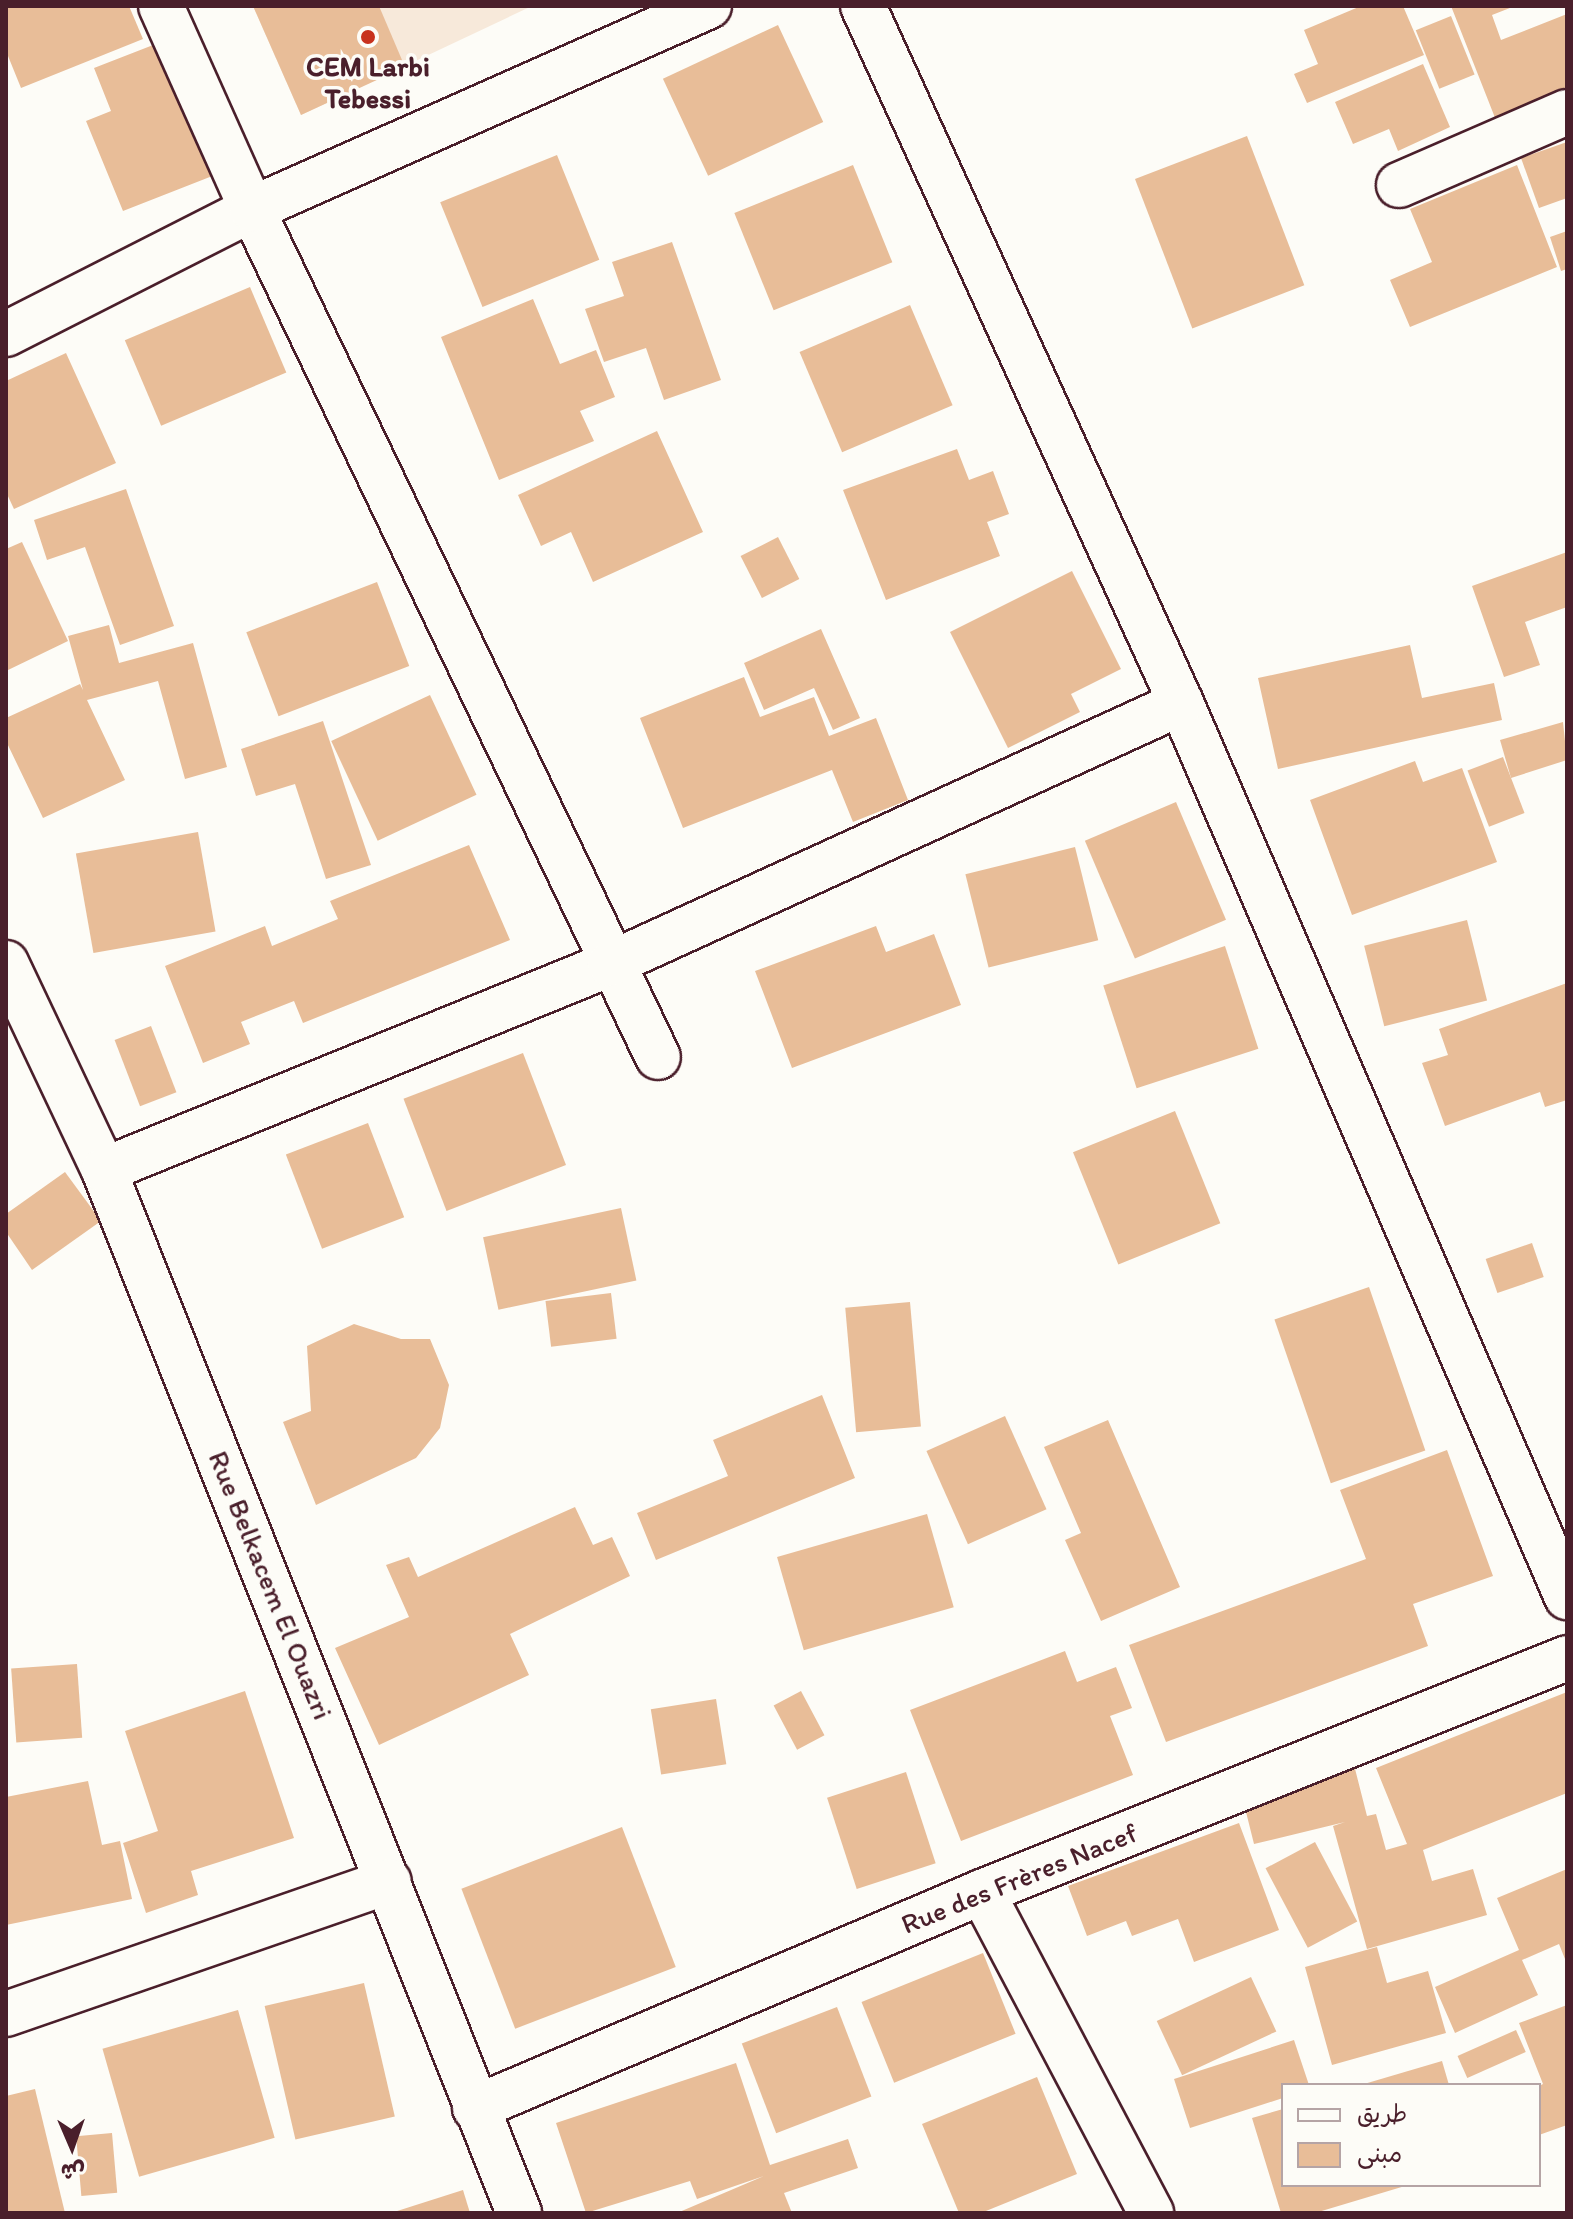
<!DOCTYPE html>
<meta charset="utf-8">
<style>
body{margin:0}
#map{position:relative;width:1573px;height:2219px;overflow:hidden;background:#fdfcf7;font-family:Itim,"Playpen Sans Arabic",sans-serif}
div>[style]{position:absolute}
.built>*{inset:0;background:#f7e9da}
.building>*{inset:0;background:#e8bd98;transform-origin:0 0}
.roads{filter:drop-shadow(2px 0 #4a1f2b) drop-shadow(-2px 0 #4a1f2b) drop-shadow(0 2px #4a1f2b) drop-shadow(0 -2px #4a1f2b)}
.minor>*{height:44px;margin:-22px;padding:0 22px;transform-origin:22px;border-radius:22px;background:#fdfcf7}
.dots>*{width:22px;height:22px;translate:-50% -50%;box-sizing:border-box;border:4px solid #fdfcf7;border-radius:50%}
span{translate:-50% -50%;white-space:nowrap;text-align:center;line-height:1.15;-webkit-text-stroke:7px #fdfcf7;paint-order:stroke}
.poi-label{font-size:28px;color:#4a1f2b;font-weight:700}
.street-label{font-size:28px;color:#4a1f2b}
.frame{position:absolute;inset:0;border:8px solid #4a1f2b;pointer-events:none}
.legend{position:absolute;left:1281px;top:2083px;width:260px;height:104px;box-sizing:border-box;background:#fdfcf7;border:2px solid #b5a4a5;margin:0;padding:10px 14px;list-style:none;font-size:24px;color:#4a1f2b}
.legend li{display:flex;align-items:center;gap:16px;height:40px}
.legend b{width:40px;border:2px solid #b5a4a5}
.north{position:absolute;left:32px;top:2107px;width:80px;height:80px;-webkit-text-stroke:6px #fdfcf7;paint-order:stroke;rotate:178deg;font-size:22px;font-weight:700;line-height:32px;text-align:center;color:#4a1f2b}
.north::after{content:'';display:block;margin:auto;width:28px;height:36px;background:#4a1f2b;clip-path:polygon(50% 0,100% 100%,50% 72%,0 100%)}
</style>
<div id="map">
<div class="built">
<div style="clip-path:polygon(253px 6px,532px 6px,301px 115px)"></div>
</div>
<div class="building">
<div style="clip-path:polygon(6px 6px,129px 6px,143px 39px,21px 88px,6px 51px)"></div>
<div style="clip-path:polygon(253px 6px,379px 6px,405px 67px,301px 115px)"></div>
<div style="clip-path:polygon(1361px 6px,1403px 6px,1424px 55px,1307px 103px,1294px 74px,1318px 64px,1304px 30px)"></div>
<div style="clip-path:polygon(1451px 6px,1515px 6px,1492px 15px,1501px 40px,1567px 14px,1567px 108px,1501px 133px)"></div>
<div style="left:1451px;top:16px;width:63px;height:38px;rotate:68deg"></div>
<div style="left:778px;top:25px;width:107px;height:127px;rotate:65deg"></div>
<div style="clip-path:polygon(166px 40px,220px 173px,123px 211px,86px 121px,111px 111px,94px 68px)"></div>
<div style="clip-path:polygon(1423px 64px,1450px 127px,1398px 151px,1389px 129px,1353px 144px,1335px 102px)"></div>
<div style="left:1247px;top:136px;width:160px;height:120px;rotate:69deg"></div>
<div style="clip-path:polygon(1567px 142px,1567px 198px,1539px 208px,1521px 158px)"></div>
<div style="left:557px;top:155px;width:113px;height:126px;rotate:68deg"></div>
<div style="left:853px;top:165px;width:105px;height:128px;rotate:68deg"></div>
<div style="clip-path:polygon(1517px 165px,1557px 267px,1410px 327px,1390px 280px,1432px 262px,1410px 209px)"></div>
<div style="clip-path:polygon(1567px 231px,1567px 269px,1561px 271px,1550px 237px)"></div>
<div style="clip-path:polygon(672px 242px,721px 380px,664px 400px,646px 348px,604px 362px,585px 309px,624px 296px,612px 262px)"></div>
<div style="left:250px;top:287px;width:93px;height:136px;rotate:67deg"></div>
<div style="clip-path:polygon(533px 299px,560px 364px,596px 350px,615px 397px,580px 411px,594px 441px,499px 480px,441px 337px)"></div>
<div style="left:910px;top:305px;width:109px;height:120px;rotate:67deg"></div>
<div style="clip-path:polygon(66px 353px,116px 463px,14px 509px,6px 492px,6px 381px)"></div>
<div style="clip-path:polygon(657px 431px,703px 532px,593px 582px,571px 532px,541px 546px,518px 495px)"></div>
<div style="clip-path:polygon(957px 449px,969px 480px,993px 471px,1009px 514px,987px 522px,1000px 556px,886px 600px,843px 490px)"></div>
<div style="clip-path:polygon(126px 489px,174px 626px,120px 645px,85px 547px,47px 560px,34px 520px)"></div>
<div style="left:778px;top:537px;width:47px;height:42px;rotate:63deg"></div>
<div style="clip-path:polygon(22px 542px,68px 641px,6px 671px,6px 549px)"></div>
<div style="clip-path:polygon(1567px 552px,1567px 607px,1525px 622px,1540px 665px,1504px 677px,1472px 586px)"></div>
<div style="clip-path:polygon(1072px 571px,1121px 669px,1071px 694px,1080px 712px,1008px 748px,950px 632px)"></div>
<div style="left:377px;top:582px;width:90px;height:140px;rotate:69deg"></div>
<div style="clip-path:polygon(109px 625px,119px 663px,193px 643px,227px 767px,185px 779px,158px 681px,87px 700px,125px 780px,43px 818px,6px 741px,6px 718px,80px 684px,83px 690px,68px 636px)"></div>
<div style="clip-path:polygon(821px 629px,860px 718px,833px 730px,814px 688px,764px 710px,744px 663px)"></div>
<div style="clip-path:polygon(1410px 645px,1422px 698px,1494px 683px,1502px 720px,1278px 769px,1258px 678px)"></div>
<div style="clip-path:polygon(744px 677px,760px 717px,814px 697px,829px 736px,876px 718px,908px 800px,853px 822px,832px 770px,683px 828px,640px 718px)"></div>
<div style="left:430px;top:695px;width:110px;height:109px;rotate:65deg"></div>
<div style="clip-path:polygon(323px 721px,371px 865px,326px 879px,295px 784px,256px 796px,241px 749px)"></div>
<div style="clip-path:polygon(1563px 722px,1567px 760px,1511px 778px,1500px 740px)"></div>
<div style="left:1503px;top:757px;width:60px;height:38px;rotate:69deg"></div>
<div style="clip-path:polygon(1415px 761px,1423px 782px,1462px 768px,1497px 862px,1352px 915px,1310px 800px)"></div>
<div style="left:1176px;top:802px;width:128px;height:99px;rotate:67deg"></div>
<div style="left:198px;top:832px;width:101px;height:124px;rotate:80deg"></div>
<div style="clip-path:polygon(469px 845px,510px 940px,303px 1023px,294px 1001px,241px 1022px,250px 1044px,203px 1063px,165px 966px,265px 926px,272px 946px,338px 919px,330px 901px)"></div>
<div style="left:1075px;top:847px;width:96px;height:113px;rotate:76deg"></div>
<div style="left:1467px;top:920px;width:83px;height:106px;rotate:76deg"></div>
<div style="clip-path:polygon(876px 926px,886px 952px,934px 934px,961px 1005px,792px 1068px,755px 971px)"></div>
<div style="left:1225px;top:946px;width:108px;height:128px;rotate:72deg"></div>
<div style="clip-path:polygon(1567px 983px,1567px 1100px,1545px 1107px,1540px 1092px,1445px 1126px,1422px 1063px,1448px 1055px,1439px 1029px)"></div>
<div style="left:151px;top:1026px;width:71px;height:39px;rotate:69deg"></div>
<div style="left:523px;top:1053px;width:120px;height:128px;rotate:69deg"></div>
<div style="left:1175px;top:1111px;width:121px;height:110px;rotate:68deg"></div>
<div style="left:368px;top:1123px;width:101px;height:88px;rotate:69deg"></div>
<div style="clip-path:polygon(65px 1172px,101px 1221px,32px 1270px,6px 1232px,6px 1214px)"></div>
<div style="left:621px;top:1208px;width:74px;height:141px;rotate:78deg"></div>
<div style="left:1532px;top:1243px;width:36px;height:49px;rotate:71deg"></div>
<div style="left:1369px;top:1287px;width:173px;height:100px;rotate:71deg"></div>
<div style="left:611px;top:1293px;width:46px;height:66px;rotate:83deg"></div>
<div style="left:910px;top:1302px;width:125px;height:65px;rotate:85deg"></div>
<div style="clip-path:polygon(354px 1324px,401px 1339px,430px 1339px,449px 1385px,440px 1428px,416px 1458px,316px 1505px,283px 1422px,311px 1411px,307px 1346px)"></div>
<div style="clip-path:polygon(822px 1395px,855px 1478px,656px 1560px,637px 1513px,728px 1476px,713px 1440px)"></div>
<div style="left:1005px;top:1416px;width:102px;height:86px;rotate:66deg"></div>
<div style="clip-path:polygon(1108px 1420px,1180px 1587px,1101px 1621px,1065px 1540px,1081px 1533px,1044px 1447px)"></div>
<div style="clip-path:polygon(1447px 1450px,1493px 1576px,1413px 1604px,1428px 1646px,1166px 1742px,1129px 1645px,1366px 1559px,1340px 1490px)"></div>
<div style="clip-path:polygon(575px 1507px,593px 1545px,612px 1537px,630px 1576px,510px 1634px,529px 1675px,379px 1745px,335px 1648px,409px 1617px,386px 1565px,409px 1557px,418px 1577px)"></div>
<div style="left:927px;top:1514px;width:97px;height:156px;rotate:74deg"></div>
<div style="clip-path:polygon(1065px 1651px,1077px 1682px,1116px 1667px,1132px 1708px,1110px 1716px,1133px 1775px,961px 1841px,910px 1710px)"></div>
<div style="left:77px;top:1664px;width:74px;height:66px;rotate:86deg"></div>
<div style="clip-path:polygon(245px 1691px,294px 1838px,191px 1871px,198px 1895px,146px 1913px,123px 1843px,158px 1831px,125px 1731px)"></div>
<div style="left:801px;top:1691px;width:50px;height:31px;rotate:62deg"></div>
<div style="clip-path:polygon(1567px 1692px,1567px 1793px,1423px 1850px,1432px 1881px,1473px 1869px,1487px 1915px,1367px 1949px,1333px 1826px,1345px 1822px,1254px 1844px,1239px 1784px,1352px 1757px,1367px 1816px,1376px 1814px,1386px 1850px,1407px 1844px,1376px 1768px)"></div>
<div style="left:716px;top:1699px;width:66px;height:66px;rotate:81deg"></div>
<div style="left:906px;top:1772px;width:96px;height:83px;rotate:72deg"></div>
<div style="clip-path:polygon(88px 1781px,102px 1845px,120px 1841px,132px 1899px,6px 1925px,6px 1797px)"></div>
<div style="clip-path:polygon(1239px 1823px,1279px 1930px,1194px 1962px,1178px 1919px,1132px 1936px,1126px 1921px,1087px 1936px,1068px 1886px)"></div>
<div style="left:622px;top:1827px;width:150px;height:172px;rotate:69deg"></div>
<div style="left:1315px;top:1842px;width:90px;height:56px;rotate:62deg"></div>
<div style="clip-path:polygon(1567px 1869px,1567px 1964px,1559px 1944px,1522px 1960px,1538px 1995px,1455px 2033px,1435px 1987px,1519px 1950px,1497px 1898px)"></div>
<div style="clip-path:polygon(1377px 1947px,1387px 1983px,1428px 1971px,1446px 2033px,1332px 2065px,1305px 1967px)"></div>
<div style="left:983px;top:1953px;width:87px;height:131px;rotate:68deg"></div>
<div style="left:1251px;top:1977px;width:60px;height:104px;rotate:65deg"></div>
<div style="left:364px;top:1983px;width:137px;height:102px;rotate:77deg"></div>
<div style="clip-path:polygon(1567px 2005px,1567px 2125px,1539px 2135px,1539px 2086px,1543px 2084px,1519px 2023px)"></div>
<div style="left:837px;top:2007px;width:96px;height:102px;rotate:69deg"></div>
<div style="left:238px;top:2010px;width:133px;height:141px;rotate:74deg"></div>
<div style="left:1516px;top:2030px;width:24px;height:64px;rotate:66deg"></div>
<div style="clip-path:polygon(1294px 2040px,1309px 2085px,1283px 2085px,1283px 2098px,1190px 2128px,1174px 2079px)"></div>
<div style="clip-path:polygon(1442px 2061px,1449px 2085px,1365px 2085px,1364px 2084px)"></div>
<div style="clip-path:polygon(736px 2063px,770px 2165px,848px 2139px,858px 2168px,784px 2193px,792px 2213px,677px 2213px,764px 2176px,697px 2199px,690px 2181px,586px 2213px,556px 2123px)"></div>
<div style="clip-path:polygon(1037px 2077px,1077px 2174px,981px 2213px,959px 2213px,922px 2124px)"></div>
<div style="clip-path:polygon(35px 2089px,65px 2213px,6px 2213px,6px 2096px)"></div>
<div style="clip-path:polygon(1283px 2109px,1283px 2185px,1405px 2186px,1315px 2213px,1281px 2213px,1252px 2118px)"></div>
<div style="left:112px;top:2133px;width:60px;height:36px;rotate:85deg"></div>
<div style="clip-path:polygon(463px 2190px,470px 2213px,394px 2213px,394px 2212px)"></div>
</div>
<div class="roads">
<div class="minor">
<div style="left:161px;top:6px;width:222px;rotate:65.9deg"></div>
<div style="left:252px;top:209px;width:940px;rotate:64.42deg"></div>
<div style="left:863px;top:6px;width:766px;rotate:65.48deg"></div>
<div style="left:1181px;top:703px;width:974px;rotate:66.65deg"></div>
<div style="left:1399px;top:185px;width:183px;rotate:-23.5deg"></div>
<div style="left:6px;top:334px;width:276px;rotate:-26.9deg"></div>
<div style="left:252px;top:209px;width:500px;rotate:-23.95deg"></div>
<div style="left:6px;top:963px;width:229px;rotate:64.7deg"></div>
<div style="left:104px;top:1170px;width:1123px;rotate:68.3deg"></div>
<div style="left:104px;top:1170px;width:546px;rotate:-22.15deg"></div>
<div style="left:610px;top:964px;width:628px;rotate:-24.56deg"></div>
<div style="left:982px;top:1892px;width:363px;rotate:62.2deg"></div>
<div style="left:6px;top:2014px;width:405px;rotate:-19.1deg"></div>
<div style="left:475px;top:2108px;width:551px;rotate:-23.08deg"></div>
<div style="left:982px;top:1892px;width:630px;rotate:-21.8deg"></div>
</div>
</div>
<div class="dots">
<div style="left:368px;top:37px;background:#c8321e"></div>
</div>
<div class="poi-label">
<span style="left:368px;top:82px">CEM Larbi<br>Tebessi</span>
</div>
<div class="street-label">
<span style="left:271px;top:1585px;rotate:68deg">Rue Belkacem El Ouazri</span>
<span style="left:1019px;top:1878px;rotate:-22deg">Rue des Frères Nacef</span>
</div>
<div class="frame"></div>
<ul class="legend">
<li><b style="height:10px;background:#fdfcf7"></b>طريق</li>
<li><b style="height:22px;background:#e8bd98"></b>مبنى</li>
</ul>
<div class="north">ش</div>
</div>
